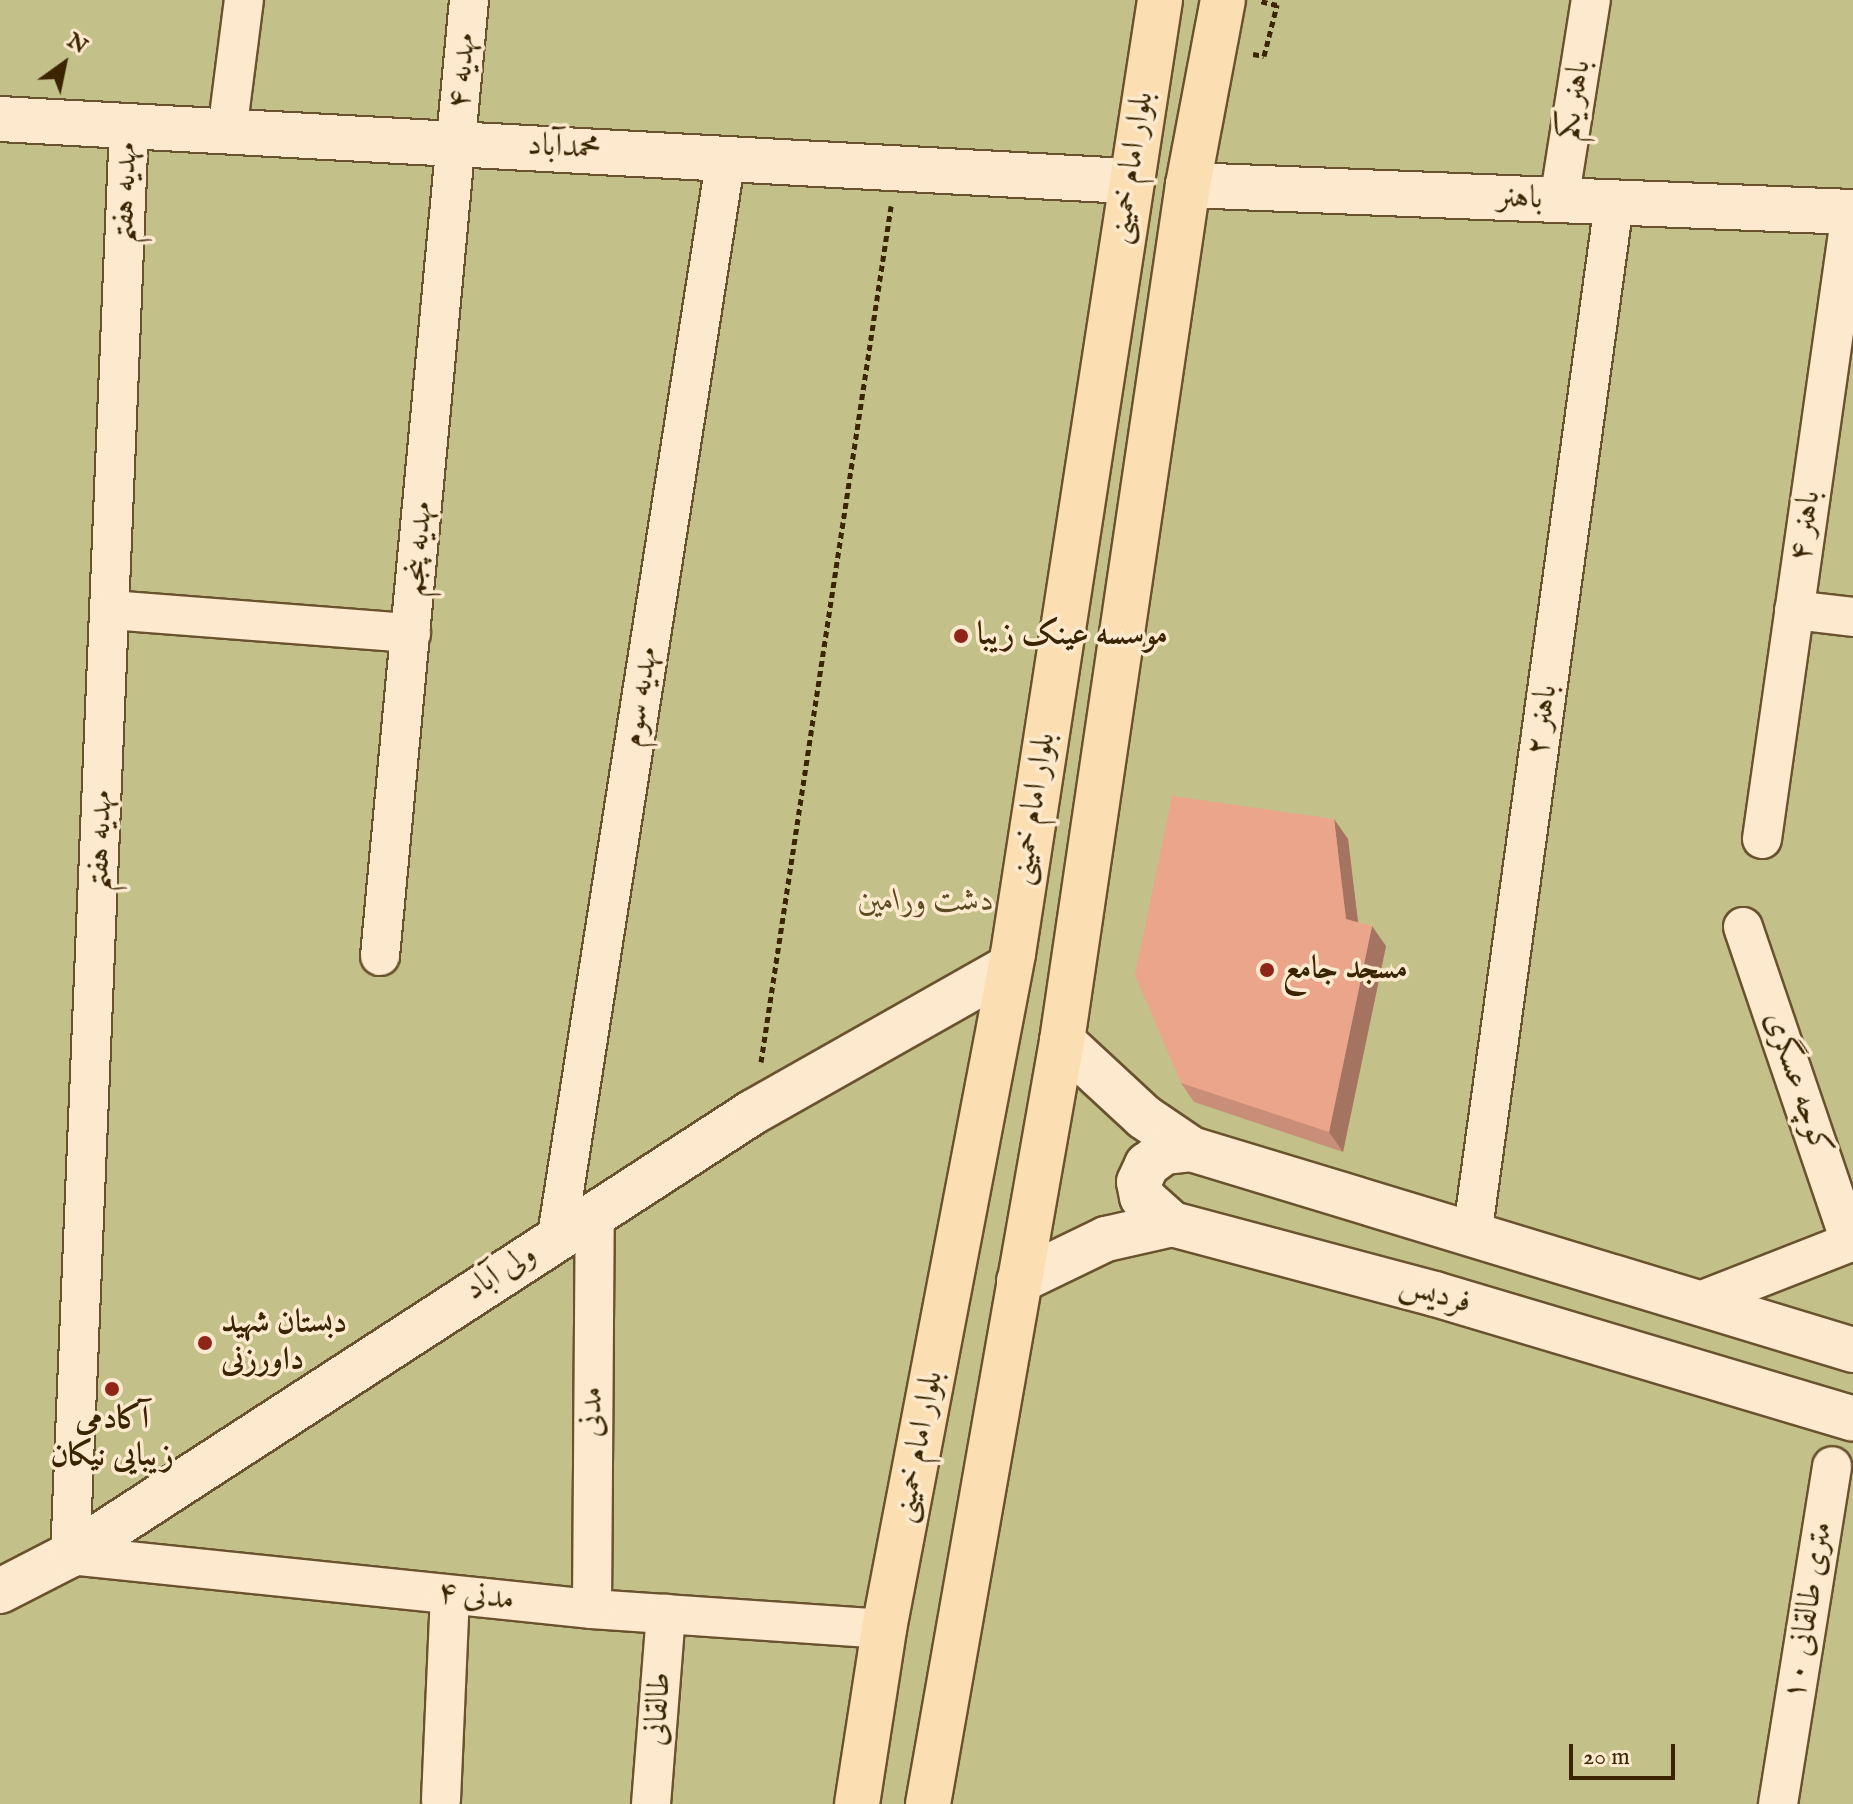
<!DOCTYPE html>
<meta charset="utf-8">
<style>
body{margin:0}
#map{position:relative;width:1853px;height:1804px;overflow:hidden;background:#fcdeb3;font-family:"IM FELL English",Amiri,serif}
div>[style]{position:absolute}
.green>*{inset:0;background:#c3c08a;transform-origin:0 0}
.path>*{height:5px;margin-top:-2.5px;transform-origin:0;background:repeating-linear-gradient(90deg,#3b2401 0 6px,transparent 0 10px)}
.roads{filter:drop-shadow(2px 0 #6b522e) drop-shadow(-2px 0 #6b522e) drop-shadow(0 2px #6b522e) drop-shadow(0 -2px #6b522e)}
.street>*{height:38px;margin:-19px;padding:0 19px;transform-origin:19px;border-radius:19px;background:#fdeace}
.secondary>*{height:44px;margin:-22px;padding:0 22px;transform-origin:22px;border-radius:22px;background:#fdeace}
.primary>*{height:44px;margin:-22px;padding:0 22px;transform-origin:22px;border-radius:22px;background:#fcdeb3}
.wall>*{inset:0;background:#c98e78}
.shaded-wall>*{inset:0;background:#a47461}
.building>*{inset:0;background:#eaa58b}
.dots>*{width:22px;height:22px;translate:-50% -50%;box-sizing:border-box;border:4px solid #fdeace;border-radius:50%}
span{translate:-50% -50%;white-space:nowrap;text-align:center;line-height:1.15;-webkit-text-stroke:7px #fdeace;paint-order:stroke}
.street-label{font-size:32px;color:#3b2401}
.poi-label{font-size:32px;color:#3b2401;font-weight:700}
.left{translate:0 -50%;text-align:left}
.park-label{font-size:32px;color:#5d4b23;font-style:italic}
.north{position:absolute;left:24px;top:24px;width:80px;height:80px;-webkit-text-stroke:6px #fdeace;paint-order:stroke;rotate:33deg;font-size:22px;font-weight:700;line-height:32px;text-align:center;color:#3b2401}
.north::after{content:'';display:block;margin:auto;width:28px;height:36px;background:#3b2401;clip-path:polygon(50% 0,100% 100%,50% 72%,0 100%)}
.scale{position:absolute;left:1569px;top:1744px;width:106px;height:36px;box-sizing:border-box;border:4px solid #3b2401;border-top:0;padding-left:10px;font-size:24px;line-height:28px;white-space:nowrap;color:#3b2401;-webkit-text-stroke:6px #fdeace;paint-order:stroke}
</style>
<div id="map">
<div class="green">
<div style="left:0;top:0;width:1853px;height:1804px"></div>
</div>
<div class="path">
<div style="left:1253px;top:54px;width:11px;rotate:10deg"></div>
<div style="left:1264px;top:56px;width:53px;rotate:-75.7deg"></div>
<div style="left:1277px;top:5px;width:17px;rotate:-167deg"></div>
<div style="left:761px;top:1062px;width:866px;rotate:-81.36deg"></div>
</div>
<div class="roads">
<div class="street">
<div style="left:129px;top:126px;width:1430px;rotate:92.36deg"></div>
<div style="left:70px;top:1555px;width:525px;rotate:5.91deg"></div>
<div style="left:592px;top:1609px;width:293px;rotate:3.9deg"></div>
<div style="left:227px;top:132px;width:133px;rotate:-82.7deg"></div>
<div style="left:1559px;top:201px;width:204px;rotate:-81deg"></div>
<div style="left:110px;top:610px;width:302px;rotate:4.4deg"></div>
<div style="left:1794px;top:610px;width:59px;rotate:6.8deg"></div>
<div style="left:1762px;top:839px;width:633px;rotate:-81.92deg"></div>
<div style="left:1743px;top:927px;width:333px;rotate:71.2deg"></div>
<div style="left:380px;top:956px;width:960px;rotate:-84.68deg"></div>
<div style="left:557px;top:1236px;width:1092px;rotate:-81.1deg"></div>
<div style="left:1472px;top:1236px;width:1043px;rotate:-82.17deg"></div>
<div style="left:1695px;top:1303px;width:170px;rotate:-21.4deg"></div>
<div style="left:592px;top:1609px;width:395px;rotate:-89.6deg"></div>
<div style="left:441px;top:1800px;width:205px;rotate:-87.5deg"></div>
<div style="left:651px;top:1804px;width:191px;rotate:-85.5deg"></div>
<div style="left:1778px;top:1804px;width:342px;rotate:-80.9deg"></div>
</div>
<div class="secondary">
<div style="left:0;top:119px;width:1130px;rotate:3.15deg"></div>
<div style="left:1188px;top:185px;width:666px;rotate:2.33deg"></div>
<div style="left:1062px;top:1041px;width:112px;rotate:42.8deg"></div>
<div style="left:1144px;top:1117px;width:57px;rotate:34.2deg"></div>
<div style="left:1191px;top:1149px;width:692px;rotate:16.89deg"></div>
<div style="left:1172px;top:1224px;width:40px;rotate:-138deg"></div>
<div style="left:1142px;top:1197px;width:15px;rotate:-101deg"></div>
<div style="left:1139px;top:1182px;width:19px;rotate:-65deg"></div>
<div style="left:1147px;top:1165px;width:21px;rotate:-37deg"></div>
<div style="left:1164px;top:1152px;width:27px;rotate:-6deg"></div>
<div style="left:1019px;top:1281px;width:97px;rotate:-25.8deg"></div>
<div style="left:1106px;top:1239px;width:68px;rotate:-12.8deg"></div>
<div style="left:1172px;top:1224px;width:272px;rotate:14.9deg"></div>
<div style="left:1435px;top:1294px;width:436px;rotate:16.6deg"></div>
<div style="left:0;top:1591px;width:79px;rotate:-27.2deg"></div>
<div style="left:70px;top:1555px;width:814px;rotate:-32.97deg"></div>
<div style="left:753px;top:1112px;width:294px;rotate:-29.5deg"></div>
</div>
<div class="primary">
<div style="left:857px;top:1804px;width:177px;rotate:-81.2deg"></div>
<div style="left:884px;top:1629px;width:687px;rotate:-79.18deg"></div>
<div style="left:1013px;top:954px;width:965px;rotate:-81.24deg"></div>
<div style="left:928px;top:1804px;width:775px;rotate:-80.04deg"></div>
<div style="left:1062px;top:1041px;width:865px;rotate:-81.63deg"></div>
<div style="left:1188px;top:185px;width:188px;rotate:-79.3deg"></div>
</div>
</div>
<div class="wall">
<div style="clip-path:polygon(1348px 839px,1358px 922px,1386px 946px,1343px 1152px,1194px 1102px,1181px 1083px)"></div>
</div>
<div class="shaded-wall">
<div style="clip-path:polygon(1334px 819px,1348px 839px,1360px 939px,1346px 919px)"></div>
<div style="clip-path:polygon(1372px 926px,1386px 946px,1343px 1152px,1329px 1132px)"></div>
</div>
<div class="building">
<div style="clip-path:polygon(1172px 796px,1334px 819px,1346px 919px,1372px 926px,1329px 1132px,1181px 1083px,1135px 975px)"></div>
</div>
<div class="dots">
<div style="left:961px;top:636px;background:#8f2418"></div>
<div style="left:1267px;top:970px;background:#8f2418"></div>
<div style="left:205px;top:1343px;background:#8f2418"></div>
<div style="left:112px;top:1389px;background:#8f2418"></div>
</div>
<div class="street-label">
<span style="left:463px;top:71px;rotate:-85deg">مهدیه ۴</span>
<span style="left:1575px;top:100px;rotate:-81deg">باهنر یکم</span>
<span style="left:564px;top:148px;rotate:3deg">محمدآباد</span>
<span style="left:1132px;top:168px;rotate:-81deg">بلوار امام خمینی</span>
<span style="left:126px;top:193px;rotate:-88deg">مهدیه هفتم</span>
<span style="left:1520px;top:199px;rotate:2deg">باهنر</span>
<span style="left:1806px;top:526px;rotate:-82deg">باهنر ۴</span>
<span style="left:419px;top:549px;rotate:-85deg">مهدیه پنجم</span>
<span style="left:641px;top:697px;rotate:-81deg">مهدیه سوم</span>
<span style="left:1543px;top:720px;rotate:-82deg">باهنر ۲</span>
<span style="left:1034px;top:809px;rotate:-81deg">بلوار امام خمینی</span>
<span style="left:101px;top:841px;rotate:-88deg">مهدیه هفتم</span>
<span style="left:1797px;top:1084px;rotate:71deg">کوچه عسگری</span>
<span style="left:501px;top:1273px;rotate:-33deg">ولی آباد</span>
<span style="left:1435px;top:1295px;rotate:16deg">فردیس</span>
<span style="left:593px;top:1412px;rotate:-90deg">مدنی</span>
<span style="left:919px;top:1447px;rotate:-79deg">بلوار امام خمینی</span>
<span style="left:476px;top:1597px;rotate:6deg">مدنی ۴</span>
<span style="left:1809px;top:1611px;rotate:-81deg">۱۰ متری طالقانی</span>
<span style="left:659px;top:1709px;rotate:-86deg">طالقانی</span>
</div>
<div class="poi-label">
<span class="left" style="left:977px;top:636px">موسسه عینک زیبا</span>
<span class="left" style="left:1283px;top:970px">مسجد جامع</span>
<span class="left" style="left:221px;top:1343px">دبستان شهید<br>داورزنی</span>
<span style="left:112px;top:1439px">آکادمی<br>زیبایی نیکان</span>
</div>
<div class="park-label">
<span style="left:926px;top:902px">دشت ورامین</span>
</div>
<div class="north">N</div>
<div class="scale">20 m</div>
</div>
